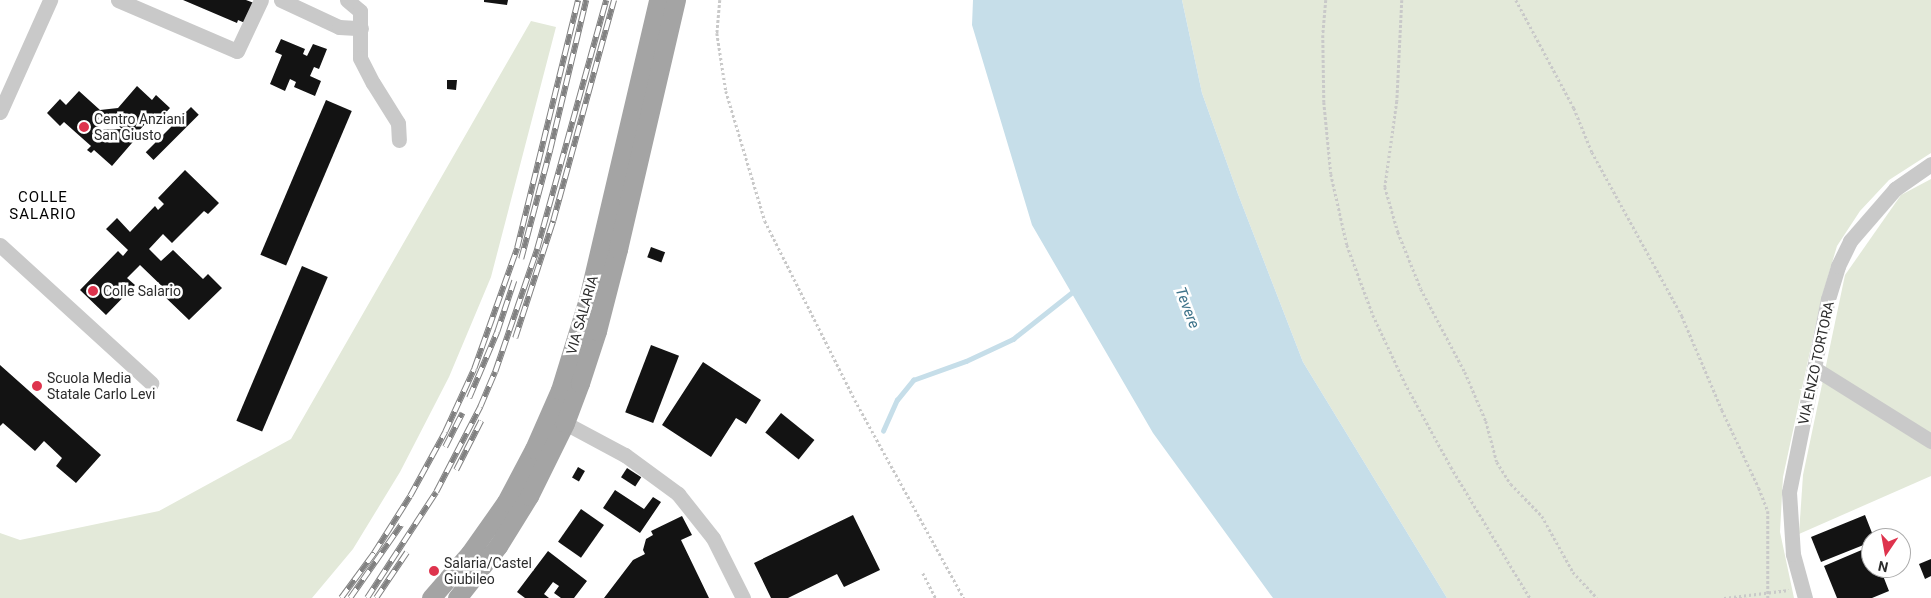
<!DOCTYPE html>
<style>
body{margin:0}
#map{position:relative;width:1931px;height:598px;overflow:hidden;background:#fff;font-family:Roboto,sans-serif}
div>[style]{position:absolute}
.green>*{inset:0;background:#e3e9d9}
.water>*{inset:0;background:#c6dee9}
.stream>*{height:4.5px;margin:-2.25px;padding:0 2.25px;transform-origin:2.25px;border-radius:2.25px;background:#c6dee9}
.building>*{inset:0;background:#131313;transform-origin:0 0}
.path>*{height:2.5px;margin-top:-1.25px;transform-origin:0;background:repeating-linear-gradient(90deg,#c9c9c9 0 2.5px,transparent 0 5px)}
.minor>*{height:15px;margin:-7.5px;padding:0 7.5px;transform-origin:7.5px;border-radius:7.5px;background:#c9c9c9}
.major>*{height:19px;margin:-9.5px;padding:0 9.5px;transform-origin:9.5px;border-radius:9.5px;background:#a4a4a4}
.rail>*{height:5.5px;margin-top:-2.75px;transform-origin:0;background:repeating-linear-gradient(90deg,#fff 0 11px,#818181 0 22px);box-sizing:border-box;border-block:1px solid #818181}
.dots>*{width:14px;height:14px;translate:-50% -50%;box-sizing:border-box;border:2px solid #fff;border-radius:50%}
span{translate:-50% -50%;white-space:nowrap;text-align:center;line-height:1.15;-webkit-text-stroke:5px #fff;paint-order:stroke}
.poi-label{font-size:14px;color:#2c2c2c}
.left{translate:0 -50%;text-align:left}
.street-label{font-size:14px;color:#2c2c2c}
.neighbourhood-label{font-size:15px;color:#000;letter-spacing:1px}
.water-label{font-size:15px;color:#3e738a;font-style:italic}
.north{position:absolute;left:1861px;top:528px;width:50px;height:50px;box-sizing:border-box;background:#fff;border:1px solid #ababab;border-radius:50%;rotate:192deg;font-size:14px;font-weight:700;line-height:20px;text-align:center;color:#2c2c2c}
.north::after{content:'';display:block;margin:auto;width:18px;height:22px;background:#de334d;clip-path:polygon(50% 0,100% 100%,50% 72%,0 100%)}
</style>
<div id="map">
<div class="green">
<div style="clip-path:polygon(1182px 0,1931px 0,1931px 153px,1889px 180px,1860px 211px,1837px 246px,1821px 300px,1783px 477px,1780px 532px,1794px 598px,1447px 598px,1303px 362px,1238px 194px,1202px 93px)"></div>
<div style="clip-path:polygon(531px 21px,556px 27px,491px 277px,449px 377px,400px 472px,353px 549px,312px 598px,0 598px,0 533px,20px 540px,159px 511px,291px 439px)"></div>
<div style="clip-path:polygon(1931px 179px,1931px 476px,1799px 534px,1803px 475px,1845px 275px,1901px 195px)"></div>
</div>
<div class="water">
<div style="clip-path:polygon(973px 0,1182px 0,1202px 93px,1238px 194px,1303px 362px,1447px 598px,1273px 598px,1153px 433px,1032px 225px,972px 25px)"></div>
</div>
<div class="stream">
<div style="left:883px;top:431px;width:34px;rotate:-66deg"></div>
<div style="left:897px;top:400px;width:26px;rotate:-51deg"></div>
<div style="left:913px;top:380px;width:56px;rotate:-19.7deg"></div>
<div style="left:966px;top:361px;width:52px;rotate:-25.1deg"></div>
<div style="left:1013px;top:339px;width:74px;rotate:-38.4deg"></div>
</div>
<div class="building">
<div style="clip-path:polygon(183px 0,246px 0,254px 3px,245px 23px,238px 20px,237px 23px)"></div>
<div style="clip-path:polygon(484px 0,508px 0,507px 5px,484px 2px)"></div>
<div style="clip-path:polygon(281px 39px,305px 49px,303px 54px,307px 56px,313px 44px,327px 49px,319px 69px,314px 67px,310px 76px,321px 81px,315px 96px,294px 87px,296px 82px,290px 79px,285px 91px,270px 84px,282px 55px,275px 52px)"></div>
<div style="clip-path:polygon(447px 80px,457px 80px,456px 90px,447px 89px)"></div>
<div style="clip-path:polygon(evenodd,137px 86px,152px 100px,156px 95px,170px 108px,160px 119px,154px 114px,136px 134px,138px 136px,112px 166px,94px 150px,91px 153px,87px 150px,91px 146px,64px 122px,60px 126px,47px 113px,60px 99px,66px 105px,79px 91px,100px 110px,118px 108px,137px 86px,108px 116px,122px 129px,95px 130px,108px 116px)"></div>
<div style="left:326px;top:100px;width:28px;height:168px;rotate:23deg"></div>
<div style="left:191px;top:107px;width:11px;height:64px;rotate:45deg"></div>
<div style="clip-path:polygon(185px 170px,219px 203px,208px 214px,204px 211px,172px 243px,163px 234px,149px 249px,161px 261px,173px 250px,203px 279px,208px 274px,222px 288px,189px 320px,163px 295px,167px 291px,140px 265px,127px 278px,135px 285px,106px 315px,80px 290px,118px 251px,123px 256px,128px 250px,106px 229px,117px 218px,130px 232px,155px 206px,158px 210px,164px 204px,158px 198px)"></div>
<div style="left:651px;top:247px;width:15px;height:11px;rotate:20deg"></div>
<div style="left:302px;top:266px;width:28px;height:168px;rotate:23deg"></div>
<div style="left:651px;top:345px;width:30px;height:72px;rotate:21deg"></div>
<div style="clip-path:polygon(703px 362px,761px 400px,746px 424px,736px 418px,711px 457px,662px 425px)"></div>
<div style="clip-path:polygon(0 365px,101px 455px,76px 483px,56px 466px,62px 458px,44px 441px,35px 451px,3px 423px,0 426px)"></div>
<div style="left:781px;top:413px;width:43px;height:25px;rotate:39deg"></div>
<div style="left:578px;top:467px;width:8px;height:12px;rotate:30deg"></div>
<div style="left:627px;top:468px;width:17px;height:11px;rotate:33deg"></div>
<div style="clip-path:polygon(615px 490px,644px 509px,653px 497px,661px 502px,640px 533px,603px 508px)"></div>
<div style="left:581px;top:509px;width:28px;height:40px;rotate:35deg"></div>
<div style="clip-path:polygon(853px 515px,880px 570px,844px 587px,837px 574px,788px 598px,771px 598px,754px 563px)"></div>
<div style="clip-path:polygon(1865px 515px,1874px 538px,1871px 538px,1871px 542px,1821px 562px,1811px 537px)"></div>
<div style="clip-path:polygon(682px 516px,692px 535px,681px 540px,709px 598px,604px 598px,633px 560px,645px 554px,643px 550px,646px 539px,653px 535px,651px 531px)"></div>
<div style="clip-path:polygon(1871px 546px,1871px 568px,1880px 568px,1889px 591px,1872px 598px,1837px 598px,1824px 566px)"></div>
<div style="clip-path:polygon(548px 551px,587px 581px,574px 598px,561px 598px,554px 593px,559px 586px,553px 582px,544px 594px,549px 598px,525px 598px,517px 592px)"></div>
<div style="clip-path:polygon(1931px 559px,1931px 576px,1925px 579px,1919px 564px)"></div>
</div>
<div class="path">
<div style="left:720px;top:0;width:33px;rotate:95deg"></div>
<div style="left:717px;top:33px;width:59px;rotate:81.2deg"></div>
<div style="left:726px;top:91px;width:136px;rotate:73.3deg"></div>
<div style="left:765px;top:221px;width:200px;rotate:63.3deg"></div>
<div style="left:855px;top:400px;width:226px;rotate:61.2deg"></div>
<div style="left:1326px;top:0;width:35px;rotate:95deg"></div>
<div style="left:1323px;top:35px;width:67px;rotate:89.1deg"></div>
<div style="left:1324px;top:102px;width:72px;rotate:84.4deg"></div>
<div style="left:1331px;top:174px;width:73px;rotate:77.3deg"></div>
<div style="left:1347px;top:245px;width:75px;rotate:69.6deg"></div>
<div style="left:1373px;top:315px;width:75px;rotate:64.8deg"></div>
<div style="left:1405px;top:383px;width:96px;rotate:61.3deg"></div>
<div style="left:1451px;top:467px;width:153px;rotate:58.9deg"></div>
<div style="left:1402px;top:0;width:101px;rotate:92.8deg"></div>
<div style="left:1397px;top:101px;width:87px;rotate:97.9deg"></div>
<div style="left:1385px;top:187px;width:47px;rotate:73.9deg"></div>
<div style="left:1398px;top:232px;width:61px;rotate:68deg"></div>
<div style="left:1421px;top:289px;width:94px;rotate:62.1deg"></div>
<div style="left:1465px;top:372px;width:53px;rotate:66.8deg"></div>
<div style="left:1486px;top:421px;width:42px;rotate:75deg"></div>
<div style="left:1497px;top:462px;width:26px;rotate:58deg"></div>
<div style="left:1511px;top:484px;width:45px;rotate:45.9deg"></div>
<div style="left:1542px;top:516px;width:64px;rotate:61deg"></div>
<div style="left:1573px;top:572px;width:35px;rotate:47deg"></div>
<div style="left:1516px;top:0;width:123px;rotate:61.8deg"></div>
<div style="left:1574px;top:108px;width:48px;rotate:67.8deg"></div>
<div style="left:1592px;top:152px;width:187px;rotate:61.2deg"></div>
<div style="left:1682px;top:316px;width:102px;rotate:66.9deg"></div>
<div style="left:1722px;top:410px;width:86px;rotate:64.6deg"></div>
<div style="left:1759px;top:488px;width:25px;rotate:69deg"></div>
<div style="left:1768px;top:511px;width:87px;rotate:90deg"></div>
<div style="left:923px;top:573px;width:28px;rotate:63deg"></div>
<div style="left:1724px;top:598px;width:65px;rotate:-7deg"></div>
</div>
<div class="minor">
<div style="left:118px;top:0;width:129px;rotate:23.2deg"></div>
<div style="left:237px;top:51px;width:56px;rotate:-64.8deg"></div>
<div style="left:281px;top:0;width:64px;rotate:25deg"></div>
<div style="left:339px;top:27px;width:22px;rotate:3deg"></div>
<div style="left:347px;top:0;width:17px;rotate:40deg"></div>
<div style="left:360px;top:11px;width:47px;rotate:90deg"></div>
<div style="left:360px;top:58px;width:28px;rotate:63deg"></div>
<div style="left:373px;top:83px;width:47px;rotate:58deg"></div>
<div style="left:398px;top:123px;width:17px;rotate:87deg"></div>
<div style="left:0;top:112px;width:123px;rotate:-65.9deg"></div>
<div style="left:0;top:245px;width:205px;rotate:42.4deg"></div>
<div style="left:1814px;top:368px;width:138px;rotate:32deg"></div>
<div style="left:565px;top:423px;width:68px;rotate:28.1deg"></div>
<div style="left:625px;top:455px;width:66px;rotate:36.3deg"></div>
<div style="left:678px;top:494px;width:56px;rotate:51.5deg"></div>
<div style="left:713px;top:538px;width:67px;rotate:63.4deg"></div>
<div style="left:1805px;top:598px;width:46px;rotate:-105.3deg"></div>
<div style="left:1793px;top:554px;width:62px;rotate:-93.7deg"></div>
<div style="left:1789px;top:492px;width:197px;rotate:-78.6deg"></div>
<div style="left:1828px;top:299px;width:34px;rotate:-73deg"></div>
<div style="left:1838px;top:266px;width:28px;rotate:-64deg"></div>
<div style="left:1850px;top:241px;width:69px;rotate:-49.1deg"></div>
<div style="left:1895px;top:189px;width:44px;rotate:-34.8deg"></div>
</div>
<div class="major">
<div style="left:431px;top:598px;width:60px;rotate:-49.1deg"></div>
<div style="left:470px;top:553px;width:62px;rotate:-54.8deg"></div>
<div style="left:506px;top:502px;width:60px;rotate:-62.2deg"></div>
<div style="left:534px;top:449px;width:64px;rotate:-66.2deg"></div>
<div style="left:560px;top:390px;width:95px;rotate:-72.9deg"></div>
<div style="left:588px;top:299px;width:307px;rotate:-76.8deg"></div>
<div style="left:457px;top:598px;width:66px;rotate:-51.7deg"></div>
<div style="left:498px;top:546px;width:59px;rotate:-58.2deg"></div>
<div style="left:529px;top:496px;width:81px;rotate:-63.7deg"></div>
<div style="left:565px;top:423px;width:43px;rotate:-69.4deg"></div>
<div style="left:580px;top:383px;width:55px;rotate:-71.9deg"></div>
<div style="left:597px;top:331px;width:85px;rotate:-75.6deg"></div>
<div style="left:618px;top:249px;width:256px;rotate:-76.9deg"></div>
</div>
<div class="rail">
<div style="left:521px;top:259px;width:113px;rotate:-75.1deg"></div>
<div style="left:550px;top:150px;width:154px;rotate:-76.5deg"></div>
<div style="left:515px;top:338px;width:123px;rotate:-72deg"></div>
<div style="left:553px;top:221px;width:229px;rotate:-74.6deg"></div>
<div style="left:469px;top:398px;width:72px;rotate:-67deg"></div>
<div style="left:497px;top:332px;width:54px;rotate:-71.6deg"></div>
<div style="left:445px;top:447px;width:38px;rotate:-63deg"></div>
<div style="left:456px;top:470px;width:55px;rotate:-63deg"></div>
<div style="left:341px;top:598px;width:56px;rotate:-53.7deg"></div>
<div style="left:374px;top:553px;width:67px;rotate:-57.7deg"></div>
<div style="left:410px;top:496px;width:73px;rotate:-61.3deg"></div>
<div style="left:445px;top:432px;width:69px;rotate:-65.3deg"></div>
<div style="left:474px;top:369px;width:128px;rotate:-70.4deg"></div>
<div style="left:517px;top:248px;width:255px;rotate:-76.2deg"></div>
<div style="left:350px;top:598px;width:89px;rotate:-55.1deg"></div>
<div style="left:367px;top:598px;width:126px;rotate:-56.9deg"></div>
<div style="left:436px;top:492px;width:96px;rotate:-62.6deg"></div>
<div style="left:480px;top:407px;width:38px;rotate:-67deg"></div>
<div style="left:495px;top:372px;width:130px;rotate:-71.1deg"></div>
<div style="left:537px;top:249px;width:258px;rotate:-74.5deg"></div>
<div style="left:376px;top:598px;width:55px;rotate:-56deg"></div>
</div>
<div class="dots">
<div style="left:84px;top:127px;background:#de334d"></div>
<div style="left:93px;top:291px;background:#de334d"></div>
<div style="left:37px;top:386px;background:#de334d"></div>
<div style="left:434px;top:571px;background:#de334d"></div>
</div>
<div class="poi-label">
<span class="left" style="left:94px;top:127px">Centro Anziani<br>San Giusto</span>
<span class="left" style="left:103px;top:291px">Colle Salario</span>
<span class="left" style="left:47px;top:386px">Scuola Media<br>Statale Carlo Levi</span>
<span class="left" style="left:444px;top:571px">Salaria/Castel<br>Giubileo</span>
</div>
<div class="street-label">
<span style="left:582px;top:315px;rotate:-74deg">VIA SALARIA</span>
<span style="left:1816px;top:363px;rotate:-78deg">VIA ENZO TORTORA</span>
</div>
<div class="neighbourhood-label">
<span style="left:43px;top:206px">COLLE<br>SALARIO</span>
</div>
<div class="water-label">
<span style="left:1187px;top:308px;rotate:69deg">Tevere</span>
</div>
<div class="north">N</div>
</div>
